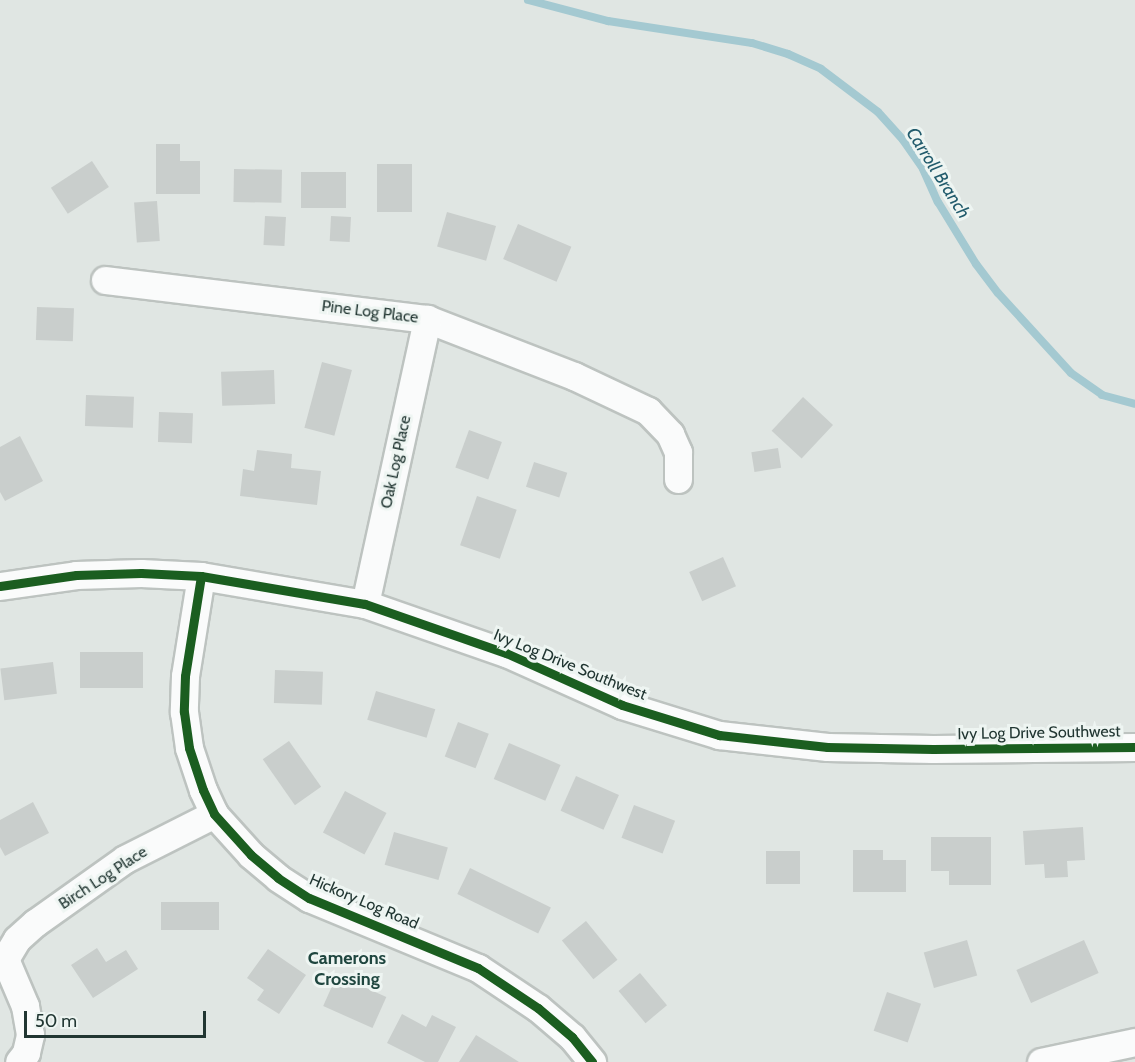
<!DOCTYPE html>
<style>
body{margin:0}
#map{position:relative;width:1135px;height:1062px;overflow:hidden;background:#e0e6e3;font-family:Cabin,sans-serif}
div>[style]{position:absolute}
.stream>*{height:8px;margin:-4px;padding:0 4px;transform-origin:4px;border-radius:4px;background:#a4c9d1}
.building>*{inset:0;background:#c9cecc;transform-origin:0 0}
.roads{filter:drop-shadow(2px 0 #bdc3c0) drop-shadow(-2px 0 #bdc3c0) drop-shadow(0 2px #bdc3c0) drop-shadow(0 -2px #bdc3c0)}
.street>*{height:27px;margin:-13.5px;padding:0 13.5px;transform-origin:13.5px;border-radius:13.5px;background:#fafbfb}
.cycleway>*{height:9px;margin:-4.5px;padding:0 4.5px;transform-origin:4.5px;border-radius:4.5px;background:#1b5e20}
span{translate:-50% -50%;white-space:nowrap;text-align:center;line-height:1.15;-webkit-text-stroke:6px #eef5f2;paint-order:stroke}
.street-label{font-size:16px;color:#213632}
.water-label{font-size:18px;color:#215b6c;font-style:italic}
.neighbourhood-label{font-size:18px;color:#1f463f;font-weight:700}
.scale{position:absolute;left:24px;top:1011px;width:182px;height:27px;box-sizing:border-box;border:3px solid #213632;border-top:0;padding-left:8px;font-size:18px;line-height:21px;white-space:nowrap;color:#213632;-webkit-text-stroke:4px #eef5f2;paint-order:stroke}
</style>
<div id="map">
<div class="stream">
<div style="left:528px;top:0;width:83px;rotate:14.7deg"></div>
<div style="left:608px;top:21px;width:146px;rotate:8.7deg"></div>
<div style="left:752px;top:43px;width:38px;rotate:17deg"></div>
<div style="left:788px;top:54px;width:36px;rotate:24deg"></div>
<div style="left:821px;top:69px;width:71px;rotate:37deg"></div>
<div style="left:878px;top:112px;width:38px;rotate:48deg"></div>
<div style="left:903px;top:140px;width:35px;rotate:55deg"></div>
<div style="left:923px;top:169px;width:36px;rotate:66deg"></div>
<div style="left:938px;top:202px;width:73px;rotate:58.5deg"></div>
<div style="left:976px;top:264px;width:36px;rotate:53deg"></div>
<div style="left:998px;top:293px;width:108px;rotate:47.6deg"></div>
<div style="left:1071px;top:373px;width:38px;rotate:35deg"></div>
<div style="left:1102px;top:395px;width:34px;rotate:15deg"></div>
</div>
<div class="building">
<div style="clip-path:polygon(156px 144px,180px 144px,180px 161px,200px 161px,200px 194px,156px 194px)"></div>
<div style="left:92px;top:161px;width:31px;height:49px;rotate:57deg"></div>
<div style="left:377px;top:164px;width:35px;height:48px"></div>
<div style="left:234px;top:169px;width:48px;height:33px;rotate:1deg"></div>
<div style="left:301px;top:172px;width:45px;height:36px"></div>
<div style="left:157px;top:201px;width:40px;height:23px;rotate:86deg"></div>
<div style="left:447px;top:212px;width:51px;height:36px;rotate:16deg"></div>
<div style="left:265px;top:216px;width:21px;height:29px;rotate:3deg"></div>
<div style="left:331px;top:216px;width:20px;height:25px;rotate:3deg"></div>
<div style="left:518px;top:224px;width:58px;height:38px;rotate:23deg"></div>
<div style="left:37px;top:307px;width:37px;height:33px;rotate:2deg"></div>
<div style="left:322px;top:362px;width:31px;height:68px;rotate:15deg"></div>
<div style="left:274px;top:370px;width:34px;height:53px;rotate:88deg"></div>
<div style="left:86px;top:395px;width:48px;height:31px;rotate:2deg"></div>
<div style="left:803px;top:397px;width:41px;height:46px;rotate:43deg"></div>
<div style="left:159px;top:412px;width:34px;height:30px;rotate:2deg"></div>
<div style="left:469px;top:430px;width:35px;height:40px;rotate:20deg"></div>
<div style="clip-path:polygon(20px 436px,43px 481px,5px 501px,0 492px,0 447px)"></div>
<div style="left:778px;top:448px;width:20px;height:27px;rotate:81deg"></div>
<div style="clip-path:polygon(257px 450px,292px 454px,291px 468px,321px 471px,317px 505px,240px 496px,243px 469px,254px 471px)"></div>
<div style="left:534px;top:462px;width:35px;height:26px;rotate:18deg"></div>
<div style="left:477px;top:496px;width:42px;height:52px;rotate:19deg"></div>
<div style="left:723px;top:557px;width:32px;height:37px;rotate:66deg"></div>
<div style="left:143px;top:652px;width:36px;height:63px;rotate:90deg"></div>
<div style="left:53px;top:662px;width:32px;height:53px;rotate:83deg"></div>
<div style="left:275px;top:670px;width:48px;height:33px;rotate:2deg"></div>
<div style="left:376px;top:691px;width:62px;height:30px;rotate:17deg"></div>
<div style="left:458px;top:722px;width:33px;height:37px;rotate:21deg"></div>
<div style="left:289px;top:741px;width:56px;height:32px;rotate:55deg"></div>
<div style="left:509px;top:743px;width:56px;height:39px;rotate:23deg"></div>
<div style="left:576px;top:776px;width:47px;height:38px;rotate:24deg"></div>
<div style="left:345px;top:791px;width:47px;height:47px;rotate:28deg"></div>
<div style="clip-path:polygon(33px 802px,49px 833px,5px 856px,0 847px,0 820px)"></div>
<div style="left:634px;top:805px;width:44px;height:35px;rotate:21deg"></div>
<div style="clip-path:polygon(1083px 827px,1085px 860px,1067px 861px,1068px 877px,1045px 878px,1044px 864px,1025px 865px,1023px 831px)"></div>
<div style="left:394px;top:832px;width:56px;height:34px;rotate:16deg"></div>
<div style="clip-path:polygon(931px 837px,991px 837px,991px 885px,949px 885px,949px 871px,931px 871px)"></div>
<div style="clip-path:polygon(853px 850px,883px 850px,883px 860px,906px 860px,906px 892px,853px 892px)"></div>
<div style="left:766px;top:851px;width:34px;height:33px"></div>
<div style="left:470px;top:868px;width:90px;height:29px;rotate:26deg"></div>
<div style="left:219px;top:902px;width:28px;height:58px;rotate:90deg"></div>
<div style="left:586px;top:921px;width:50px;height:31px;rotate:51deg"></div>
<div style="left:967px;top:940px;width:37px;height:45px;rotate:74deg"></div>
<div style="left:1084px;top:940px;width:36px;height:74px;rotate:66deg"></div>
<div style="clip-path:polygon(97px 948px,106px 962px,126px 950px,138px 969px,93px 998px,71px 965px)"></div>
<div style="clip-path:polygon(268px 949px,306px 975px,279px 1014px,257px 1000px,264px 990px,247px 978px)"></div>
<div style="left:640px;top:973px;width:42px;height:28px;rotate:50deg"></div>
<div style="left:337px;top:975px;width:54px;height:34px;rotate:24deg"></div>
<div style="left:887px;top:992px;width:36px;height:41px;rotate:19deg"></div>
<div style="clip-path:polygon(402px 1014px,426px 1027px,432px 1015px,456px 1027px,438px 1062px,425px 1062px,387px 1043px)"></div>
<div style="clip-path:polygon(476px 1035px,519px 1062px,459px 1062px)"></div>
</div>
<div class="roads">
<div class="street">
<div style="left:105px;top:280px;width:324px;rotate:6.9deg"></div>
<div style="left:427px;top:319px;width:158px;rotate:21.2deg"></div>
<div style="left:574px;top:376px;width:82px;rotate:25.3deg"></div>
<div style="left:648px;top:411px;width:32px;rotate:46deg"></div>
<div style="left:670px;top:434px;width:20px;rotate:66deg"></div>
<div style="left:678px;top:452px;width:27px;rotate:90deg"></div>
<div style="left:201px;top:576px;width:101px;rotate:99.1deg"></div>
<div style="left:185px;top:676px;width:36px;rotate:92deg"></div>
<div style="left:184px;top:712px;width:36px;rotate:82deg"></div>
<div style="left:189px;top:748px;width:44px;rotate:71.6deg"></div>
<div style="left:203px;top:790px;width:26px;rotate:65deg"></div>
<div style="left:214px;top:814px;width:55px;rotate:47.9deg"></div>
<div style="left:251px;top:855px;width:35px;rotate:40deg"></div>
<div style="left:278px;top:878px;width:37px;rotate:33deg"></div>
<div style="left:309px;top:898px;width:183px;rotate:22.5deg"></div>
<div style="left:478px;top:968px;width:72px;rotate:33.7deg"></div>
<div style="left:538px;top:1008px;width:45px;rotate:40.5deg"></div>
<div style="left:572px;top:1037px;width:32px;rotate:51deg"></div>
<div style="left:0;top:586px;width:77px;rotate:-8.2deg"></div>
<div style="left:76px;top:575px;width:65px;rotate:-1.8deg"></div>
<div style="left:141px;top:573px;width:60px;rotate:2.9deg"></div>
<div style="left:201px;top:576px;width:166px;rotate:9.7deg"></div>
<div style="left:365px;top:604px;width:149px;rotate:19.2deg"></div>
<div style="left:506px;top:653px;width:127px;rotate:24.1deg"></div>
<div style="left:622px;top:705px;width:102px;rotate:17.2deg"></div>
<div style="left:719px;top:735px;width:109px;rotate:6.3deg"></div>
<div style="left:827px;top:747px;width:106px;rotate:1.1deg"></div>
<div style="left:933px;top:749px;width:202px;rotate:-0.6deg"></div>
<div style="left:365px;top:604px;width:292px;rotate:-77.7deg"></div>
<div style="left:5px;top:959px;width:23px;rotate:-59deg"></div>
<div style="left:17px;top:939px;width:24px;rotate:-42deg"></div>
<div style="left:35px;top:923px;width:110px;rotate:-35.4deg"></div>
<div style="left:125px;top:859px;width:100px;rotate:-26.8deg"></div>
<div style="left:0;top:967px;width:9px;rotate:-58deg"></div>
<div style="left:5px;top:959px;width:51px;rotate:66.9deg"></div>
<div style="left:25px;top:1006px;width:29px;rotate:80deg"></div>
<div style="left:30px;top:1035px;width:18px;rotate:103deg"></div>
<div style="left:26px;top:1053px;width:11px;rotate:128deg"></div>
<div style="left:1041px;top:1062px;width:96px;rotate:-12deg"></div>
</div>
</div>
<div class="cycleway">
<div style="left:201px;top:576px;width:101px;rotate:99.1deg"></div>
<div style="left:185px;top:676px;width:36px;rotate:92deg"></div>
<div style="left:184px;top:712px;width:36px;rotate:82deg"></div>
<div style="left:189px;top:748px;width:44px;rotate:71.6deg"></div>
<div style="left:203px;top:790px;width:26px;rotate:65deg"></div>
<div style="left:214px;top:814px;width:55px;rotate:47.9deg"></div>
<div style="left:251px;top:855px;width:35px;rotate:40deg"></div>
<div style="left:278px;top:878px;width:37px;rotate:33deg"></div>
<div style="left:309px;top:898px;width:183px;rotate:22.5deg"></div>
<div style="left:478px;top:968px;width:72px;rotate:33.7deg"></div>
<div style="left:538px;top:1008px;width:45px;rotate:40.5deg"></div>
<div style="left:572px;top:1037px;width:32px;rotate:51deg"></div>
<div style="left:0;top:586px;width:77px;rotate:-8.2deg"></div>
<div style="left:76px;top:575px;width:65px;rotate:-1.8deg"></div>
<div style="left:141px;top:573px;width:60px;rotate:2.9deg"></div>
<div style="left:201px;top:576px;width:166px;rotate:9.7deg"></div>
<div style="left:365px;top:604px;width:149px;rotate:19.2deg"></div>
<div style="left:506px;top:653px;width:127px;rotate:24.1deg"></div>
<div style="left:622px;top:705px;width:102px;rotate:17.2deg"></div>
<div style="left:719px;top:735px;width:109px;rotate:6.3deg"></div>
<div style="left:827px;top:747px;width:106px;rotate:1.1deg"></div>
<div style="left:933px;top:749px;width:202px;rotate:-0.6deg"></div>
</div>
<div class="street-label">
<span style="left:370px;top:312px;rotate:7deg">Pine Log Place</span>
<span style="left:396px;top:462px;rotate:-78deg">Oak Log Place</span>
<span style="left:570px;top:665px;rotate:22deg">Ivy Log Drive Southwest</span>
<span style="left:1039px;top:733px;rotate:-1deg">Ivy Log Drive Southwest</span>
<span style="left:103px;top:878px;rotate:-33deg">Birch Log Place</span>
<span style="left:364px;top:902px;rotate:23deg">Hickory Log Road</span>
</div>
<div class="water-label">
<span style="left:938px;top:173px;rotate:58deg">Carroll Branch</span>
</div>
<div class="neighbourhood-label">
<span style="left:347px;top:969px">Camerons<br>Crossing</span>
</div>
<div class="scale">50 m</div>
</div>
